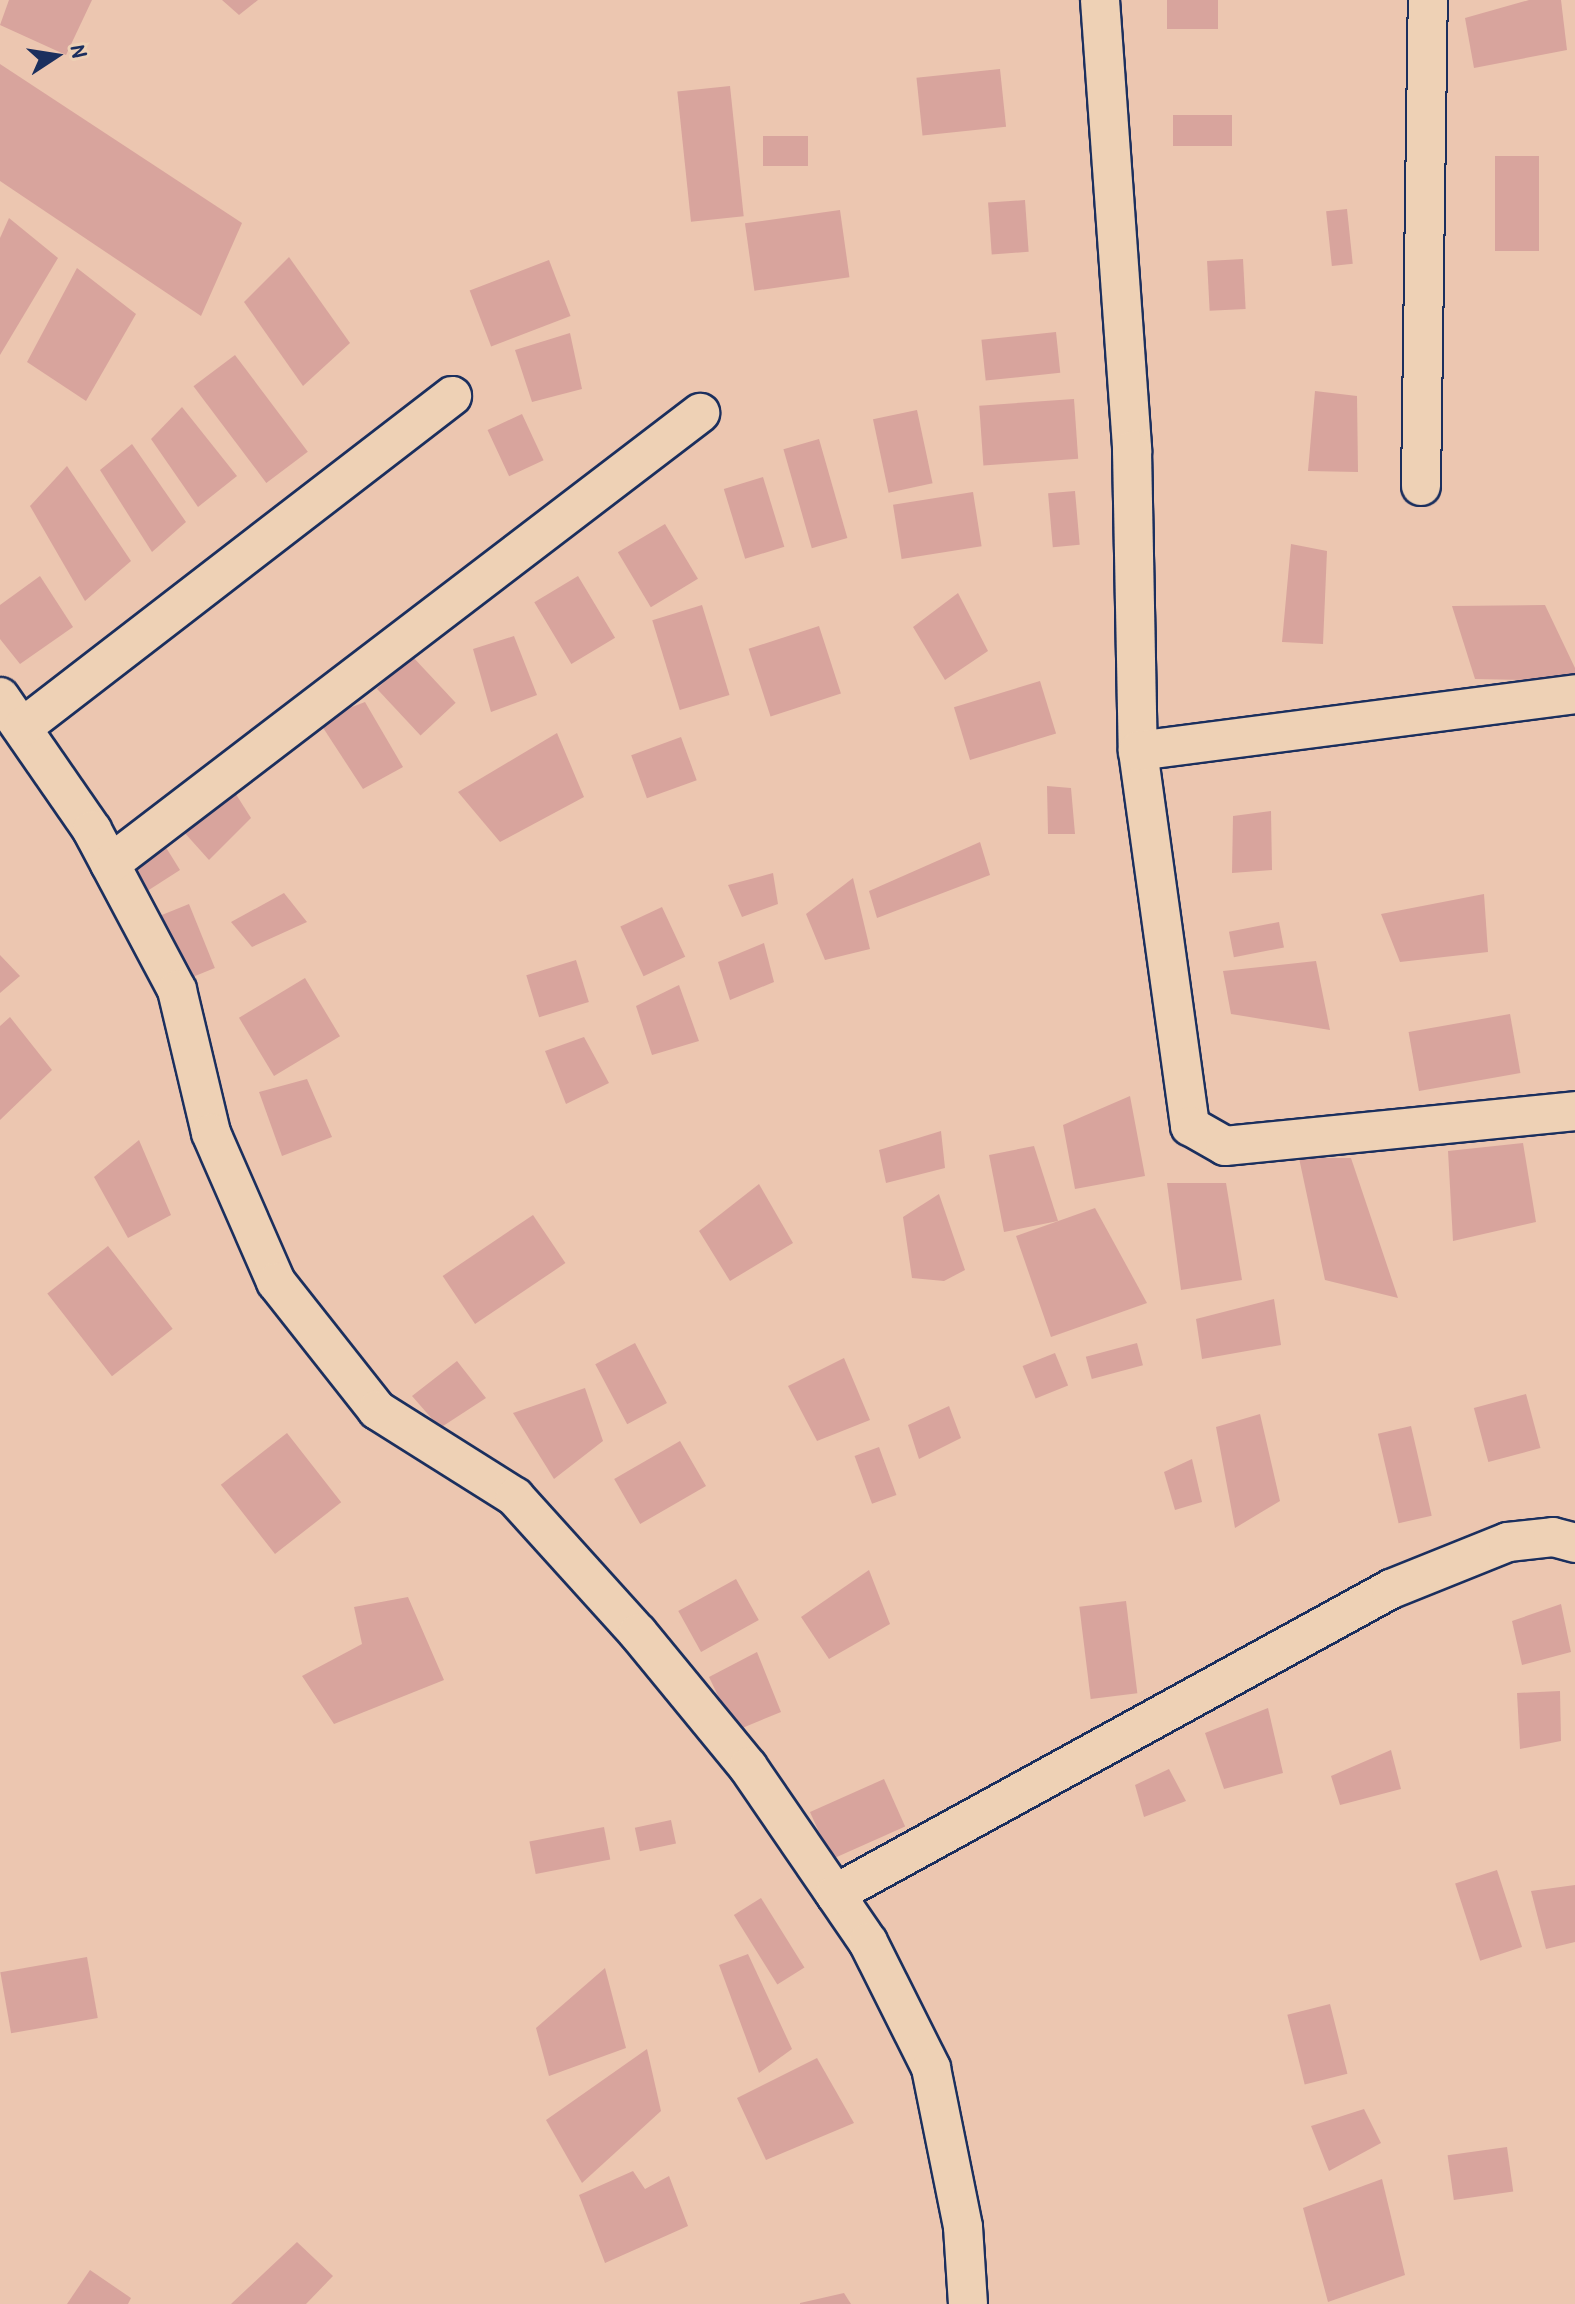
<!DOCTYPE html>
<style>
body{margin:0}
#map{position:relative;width:1575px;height:2304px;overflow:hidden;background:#ecc6b0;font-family:"Patrick Hand",sans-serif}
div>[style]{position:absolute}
.building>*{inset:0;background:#d8a49d;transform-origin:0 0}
.roads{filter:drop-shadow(2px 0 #1b2f5e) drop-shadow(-2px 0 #1b2f5e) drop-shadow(0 2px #1b2f5e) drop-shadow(0 -2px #1b2f5e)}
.street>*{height:38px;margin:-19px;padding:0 19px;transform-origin:19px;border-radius:19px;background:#eed1b5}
span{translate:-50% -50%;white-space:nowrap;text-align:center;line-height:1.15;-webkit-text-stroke:8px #eed1b5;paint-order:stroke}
.north{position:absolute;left:16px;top:16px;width:80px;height:80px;-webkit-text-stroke:6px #eed1b5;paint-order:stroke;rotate:78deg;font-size:22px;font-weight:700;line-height:32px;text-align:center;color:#1b2f5e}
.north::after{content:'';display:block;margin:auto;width:28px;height:36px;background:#1b2f5e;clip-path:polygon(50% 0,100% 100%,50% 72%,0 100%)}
</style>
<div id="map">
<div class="building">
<div style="clip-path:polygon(9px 0,92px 0,66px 55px,0 25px)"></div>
<div style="clip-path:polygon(222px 0,258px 0,239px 15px)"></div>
<div style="left:1167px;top:0;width:51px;height:29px"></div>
<div style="clip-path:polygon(1529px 0,1561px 0,1567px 50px,1474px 68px,1465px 18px)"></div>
<div style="clip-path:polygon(0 64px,242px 223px,201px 316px,0 181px)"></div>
<div style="left:1000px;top:69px;width:58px;height:84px;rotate:84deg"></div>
<div style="left:730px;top:86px;width:131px;height:53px;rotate:84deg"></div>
<div style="left:1173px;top:115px;width:59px;height:31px"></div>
<div style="left:763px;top:136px;width:45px;height:30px"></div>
<div style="left:1495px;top:156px;width:44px;height:95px"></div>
<div style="left:1025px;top:200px;width:52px;height:37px;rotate:86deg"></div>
<div style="left:1347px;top:209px;width:55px;height:21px;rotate:84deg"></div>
<div style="left:840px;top:210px;width:68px;height:96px;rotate:82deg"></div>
<div style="clip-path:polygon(9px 218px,58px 258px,0 355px,0 238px)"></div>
<div style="clip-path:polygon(289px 257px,350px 343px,303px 386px,244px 302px)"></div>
<div style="left:1243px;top:259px;width:50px;height:36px;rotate:87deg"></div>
<div style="left:549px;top:260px;width:60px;height:85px;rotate:69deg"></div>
<div style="clip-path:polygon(77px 268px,136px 314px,86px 401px,27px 362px)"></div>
<div style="left:1056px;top:332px;width:41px;height:75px;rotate:84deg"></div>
<div style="clip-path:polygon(570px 333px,582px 389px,532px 402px,515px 350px)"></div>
<div style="left:235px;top:355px;width:121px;height:52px;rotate:53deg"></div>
<div style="clip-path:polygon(1315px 391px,1357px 396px,1358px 472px,1308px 471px)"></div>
<div style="left:1074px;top:399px;width:60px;height:95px;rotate:86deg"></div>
<div style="clip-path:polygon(182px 407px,237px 476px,198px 507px,151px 439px)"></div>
<div style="left:917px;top:410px;width:75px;height:45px;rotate:78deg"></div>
<div style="left:522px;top:414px;width:51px;height:38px;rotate:65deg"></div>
<div style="left:819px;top:439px;width:103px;height:37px;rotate:74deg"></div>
<div style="clip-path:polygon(132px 444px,186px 522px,152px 552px,100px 470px)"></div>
<div style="clip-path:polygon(67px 466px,131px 561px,85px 601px,30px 506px)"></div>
<div style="left:763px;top:477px;width:73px;height:41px;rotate:73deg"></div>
<div style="left:1075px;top:491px;width:54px;height:27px;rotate:85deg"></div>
<div style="left:973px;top:492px;width:55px;height:81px;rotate:81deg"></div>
<div style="left:665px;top:524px;width:64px;height:55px;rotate:59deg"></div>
<div style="clip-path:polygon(1291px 544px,1327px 551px,1323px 644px,1282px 642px)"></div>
<div style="clip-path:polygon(40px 576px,73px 627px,20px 664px,0 639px,0 605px)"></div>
<div style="left:578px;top:576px;width:72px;height:51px;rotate:59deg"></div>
<div style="clip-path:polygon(958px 593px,988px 651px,945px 680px,913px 627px)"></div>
<div style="left:702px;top:605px;width:94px;height:52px;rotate:73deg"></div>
<div style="clip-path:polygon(1545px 605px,1575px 668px,1575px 681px,1475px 679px,1452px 606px)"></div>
<div style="left:819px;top:626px;width:71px;height:74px;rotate:72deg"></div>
<div style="clip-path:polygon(514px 636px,537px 695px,491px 712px,473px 649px)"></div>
<div style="left:412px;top:656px;width:64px;height:48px;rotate:47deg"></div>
<div style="left:1040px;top:681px;width:55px;height:90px;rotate:73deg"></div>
<div style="clip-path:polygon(365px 702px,403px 767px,363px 789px,318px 720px)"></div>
<div style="clip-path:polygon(557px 733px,584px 797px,500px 842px,458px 792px)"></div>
<div style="left:681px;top:737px;width:46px;height:53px;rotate:70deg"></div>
<div style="clip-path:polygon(1047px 786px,1071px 788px,1075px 834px,1048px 834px)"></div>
<div style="clip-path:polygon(232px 788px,251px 818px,209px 860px,183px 831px)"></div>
<div style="clip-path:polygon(1271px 811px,1272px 870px,1232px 873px,1233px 816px)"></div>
<div style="clip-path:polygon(162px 841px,180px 870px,141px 895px,125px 873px)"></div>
<div style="clip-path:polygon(980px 842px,990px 875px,877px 918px,869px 891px)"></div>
<div style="clip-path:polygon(773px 873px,778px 904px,742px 917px,728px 885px)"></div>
<div style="clip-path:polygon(853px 878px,870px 949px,825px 960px,806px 914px)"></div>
<div style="clip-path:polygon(284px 893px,307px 922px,252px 947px,231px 922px)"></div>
<div style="clip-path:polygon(1484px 894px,1488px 952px,1400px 962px,1381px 914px)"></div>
<div style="left:189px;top:904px;width:69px;height:32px;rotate:68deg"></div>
<div style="left:662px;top:907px;width:55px;height:46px;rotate:65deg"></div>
<div style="left:1279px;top:922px;width:26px;height:51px;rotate:79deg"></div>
<div style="clip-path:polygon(764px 943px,774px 982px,730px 1000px,718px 962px)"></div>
<div style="clip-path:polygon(0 955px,20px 976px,0 993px)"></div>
<div style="left:576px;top:960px;width:44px;height:52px;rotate:73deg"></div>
<div style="clip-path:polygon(1316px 961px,1330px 1030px,1231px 1014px,1223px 971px)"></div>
<div style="left:305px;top:978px;width:68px;height:77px;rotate:59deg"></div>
<div style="clip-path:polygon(679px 985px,699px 1041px,652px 1055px,636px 1006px)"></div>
<div style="left:1510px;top:1014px;width:60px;height:103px;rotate:80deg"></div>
<div style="clip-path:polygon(10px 1017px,52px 1070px,0 1120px,0 1026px)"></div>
<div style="clip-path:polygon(584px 1037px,609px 1083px,566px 1104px,545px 1051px)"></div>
<div style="clip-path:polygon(307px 1079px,332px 1137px,282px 1156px,259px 1092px)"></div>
<div style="clip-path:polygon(1130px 1096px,1145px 1176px,1075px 1189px,1063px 1125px)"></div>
<div style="clip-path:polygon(941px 1131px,945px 1168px,886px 1183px,879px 1150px)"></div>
<div style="clip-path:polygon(139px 1140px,171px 1215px,128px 1238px,94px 1177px)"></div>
<div style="clip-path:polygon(1523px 1143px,1536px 1222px,1453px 1241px,1448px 1151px)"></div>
<div style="clip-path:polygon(1034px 1146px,1058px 1221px,1004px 1232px,989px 1155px)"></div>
<div style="clip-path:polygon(1299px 1158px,1351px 1158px,1398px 1298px,1325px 1280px)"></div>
<div style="clip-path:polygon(1167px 1183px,1226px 1183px,1242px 1280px,1181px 1290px)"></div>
<div style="clip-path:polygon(759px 1184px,793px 1243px,730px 1281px,699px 1231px)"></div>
<div style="clip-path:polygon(939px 1194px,965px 1270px,944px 1281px,912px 1278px,903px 1217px)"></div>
<div style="clip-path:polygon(1095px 1208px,1147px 1303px,1051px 1337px,1016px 1236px)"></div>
<div style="left:533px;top:1215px;width:58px;height:109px;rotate:56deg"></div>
<div style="left:108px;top:1246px;width:105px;height:77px;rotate:52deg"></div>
<div style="clip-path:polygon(1274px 1299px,1281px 1345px,1202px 1359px,1196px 1319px)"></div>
<div style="left:635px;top:1343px;width:68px;height:45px;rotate:62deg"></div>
<div style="left:1137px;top:1343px;width:23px;height:53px;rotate:75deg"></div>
<div style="left:1055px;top:1353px;width:35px;height:35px;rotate:68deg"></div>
<div style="clip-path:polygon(844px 1358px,870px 1420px,817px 1441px,788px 1386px)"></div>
<div style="clip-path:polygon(457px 1361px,486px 1398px,440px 1428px,412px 1396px)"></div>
<div style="clip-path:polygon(585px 1388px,603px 1441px,554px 1479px,513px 1413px)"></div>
<div style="left:1526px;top:1394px;width:56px;height:54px;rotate:75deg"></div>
<div style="clip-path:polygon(949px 1406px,961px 1438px,919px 1459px,908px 1425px)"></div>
<div style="clip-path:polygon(1260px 1414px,1280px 1501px,1235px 1528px,1216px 1427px)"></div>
<div style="left:1411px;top:1426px;width:92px;height:34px;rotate:77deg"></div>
<div style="left:287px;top:1433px;width:88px;height:84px;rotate:52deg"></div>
<div style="left:680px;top:1441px;width:52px;height:76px;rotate:60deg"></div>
<div style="left:879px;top:1447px;width:51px;height:26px;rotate:70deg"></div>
<div style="clip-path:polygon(1192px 1459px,1202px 1502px,1175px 1510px,1164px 1472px)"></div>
<div style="clip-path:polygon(869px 1570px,890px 1624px,829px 1659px,801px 1617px)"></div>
<div style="left:736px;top:1579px;width:47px;height:66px;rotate:61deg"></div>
<div style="clip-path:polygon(408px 1597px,444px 1680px,334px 1724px,302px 1676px,362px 1644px,354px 1607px)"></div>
<div style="left:1126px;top:1601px;width:93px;height:47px;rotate:83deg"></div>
<div style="clip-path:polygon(1561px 1604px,1571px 1652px,1522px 1665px,1512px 1621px)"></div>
<div style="clip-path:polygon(757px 1652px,781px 1712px,735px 1731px,709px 1677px)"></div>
<div style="clip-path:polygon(1560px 1691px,1561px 1741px,1520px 1749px,1517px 1693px)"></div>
<div style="clip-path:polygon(1268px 1708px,1283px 1773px,1224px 1789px,1205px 1733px)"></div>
<div style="clip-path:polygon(1391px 1750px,1401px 1789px,1340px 1805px,1331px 1776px)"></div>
<div style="clip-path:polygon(1169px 1769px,1186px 1801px,1144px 1817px,1135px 1785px)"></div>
<div style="left:884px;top:1779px;width:52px;height:81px;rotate:66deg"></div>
<div style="left:671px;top:1820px;width:24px;height:37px;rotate:78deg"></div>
<div style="left:604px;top:1827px;width:33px;height:76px;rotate:79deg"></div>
<div style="left:1497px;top:1870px;width:81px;height:44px;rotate:72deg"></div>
<div style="clip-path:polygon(1575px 1885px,1575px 1942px,1546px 1949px,1531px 1891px)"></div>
<div style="left:761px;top:1898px;width:82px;height:32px;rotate:58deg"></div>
<div style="clip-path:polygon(748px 1954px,792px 2049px,759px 2073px,719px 1965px)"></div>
<div style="left:87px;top:1957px;width:62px;height:88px;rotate:80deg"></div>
<div style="clip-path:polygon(605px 1968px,626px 2048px,549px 2076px,536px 2028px)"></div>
<div style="left:1330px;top:2004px;width:72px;height:44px;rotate:76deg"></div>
<div style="clip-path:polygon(647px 2049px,661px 2111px,582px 2183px,546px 2120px)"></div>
<div style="clip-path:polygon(817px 2058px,854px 2123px,766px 2160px,737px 2098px)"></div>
<div style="clip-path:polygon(1364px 2109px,1381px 2143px,1329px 2171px,1311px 2126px)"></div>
<div style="left:1507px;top:2147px;width:45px;height:60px;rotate:82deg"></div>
<div style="clip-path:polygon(633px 2171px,645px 2189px,669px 2176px,688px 2226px,605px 2263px,579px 2195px)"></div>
<div style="clip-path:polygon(1382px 2179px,1405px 2275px,1328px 2302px,1303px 2208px)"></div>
<div style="clip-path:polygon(297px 2242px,333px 2276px,306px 2304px,231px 2304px)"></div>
<div style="clip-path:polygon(90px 2270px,131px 2298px,128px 2304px,67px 2304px)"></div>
<div style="clip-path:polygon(844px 2293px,851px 2304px,800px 2304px,800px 2303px)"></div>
</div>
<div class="roads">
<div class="street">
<div style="left:1100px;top:0;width:451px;rotate:85.9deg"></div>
<div style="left:1132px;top:450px;width:301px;rotate:88.9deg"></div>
<div style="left:1138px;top:751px;width:379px;rotate:82.1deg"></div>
<div style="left:1190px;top:1126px;width:40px;rotate:29.7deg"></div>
<div style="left:1225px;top:1146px;width:352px;rotate:-5.7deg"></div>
<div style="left:1421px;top:486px;width:486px;rotate:-89.2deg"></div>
<div style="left:0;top:697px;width:162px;rotate:55.3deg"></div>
<div style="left:92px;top:830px;width:181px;rotate:62deg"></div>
<div style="left:177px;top:990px;width:147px;rotate:76.6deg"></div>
<div style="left:211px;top:1133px;width:163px;rotate:66.4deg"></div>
<div style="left:276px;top:1282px;width:163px;rotate:51.7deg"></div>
<div style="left:377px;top:1410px;width:163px;rotate:32.2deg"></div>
<div style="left:515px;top:1497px;width:183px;rotate:47.9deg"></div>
<div style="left:638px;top:1633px;width:173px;rotate:50.6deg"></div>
<div style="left:748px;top:1767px;width:212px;rotate:55.6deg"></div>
<div style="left:868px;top:1942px;width:141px;rotate:63.4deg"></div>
<div style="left:931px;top:2068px;width:162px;rotate:78.6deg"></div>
<div style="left:963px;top:2227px;width:77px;rotate:86.3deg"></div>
<div style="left:23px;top:727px;width:542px;rotate:-37.65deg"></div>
<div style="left:1138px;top:751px;width:441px;rotate:-7.4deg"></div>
<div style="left:110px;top:864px;width:743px;rotate:-37.39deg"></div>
<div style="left:835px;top:1894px;width:634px;rotate:-28.75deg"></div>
<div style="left:1391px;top:1589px;width:126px;rotate:-21.9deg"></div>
<div style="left:1508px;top:1542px;width:45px;rotate:-6.3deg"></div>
<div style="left:1553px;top:1537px;width:23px;rotate:15deg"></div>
</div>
</div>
<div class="north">N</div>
</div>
